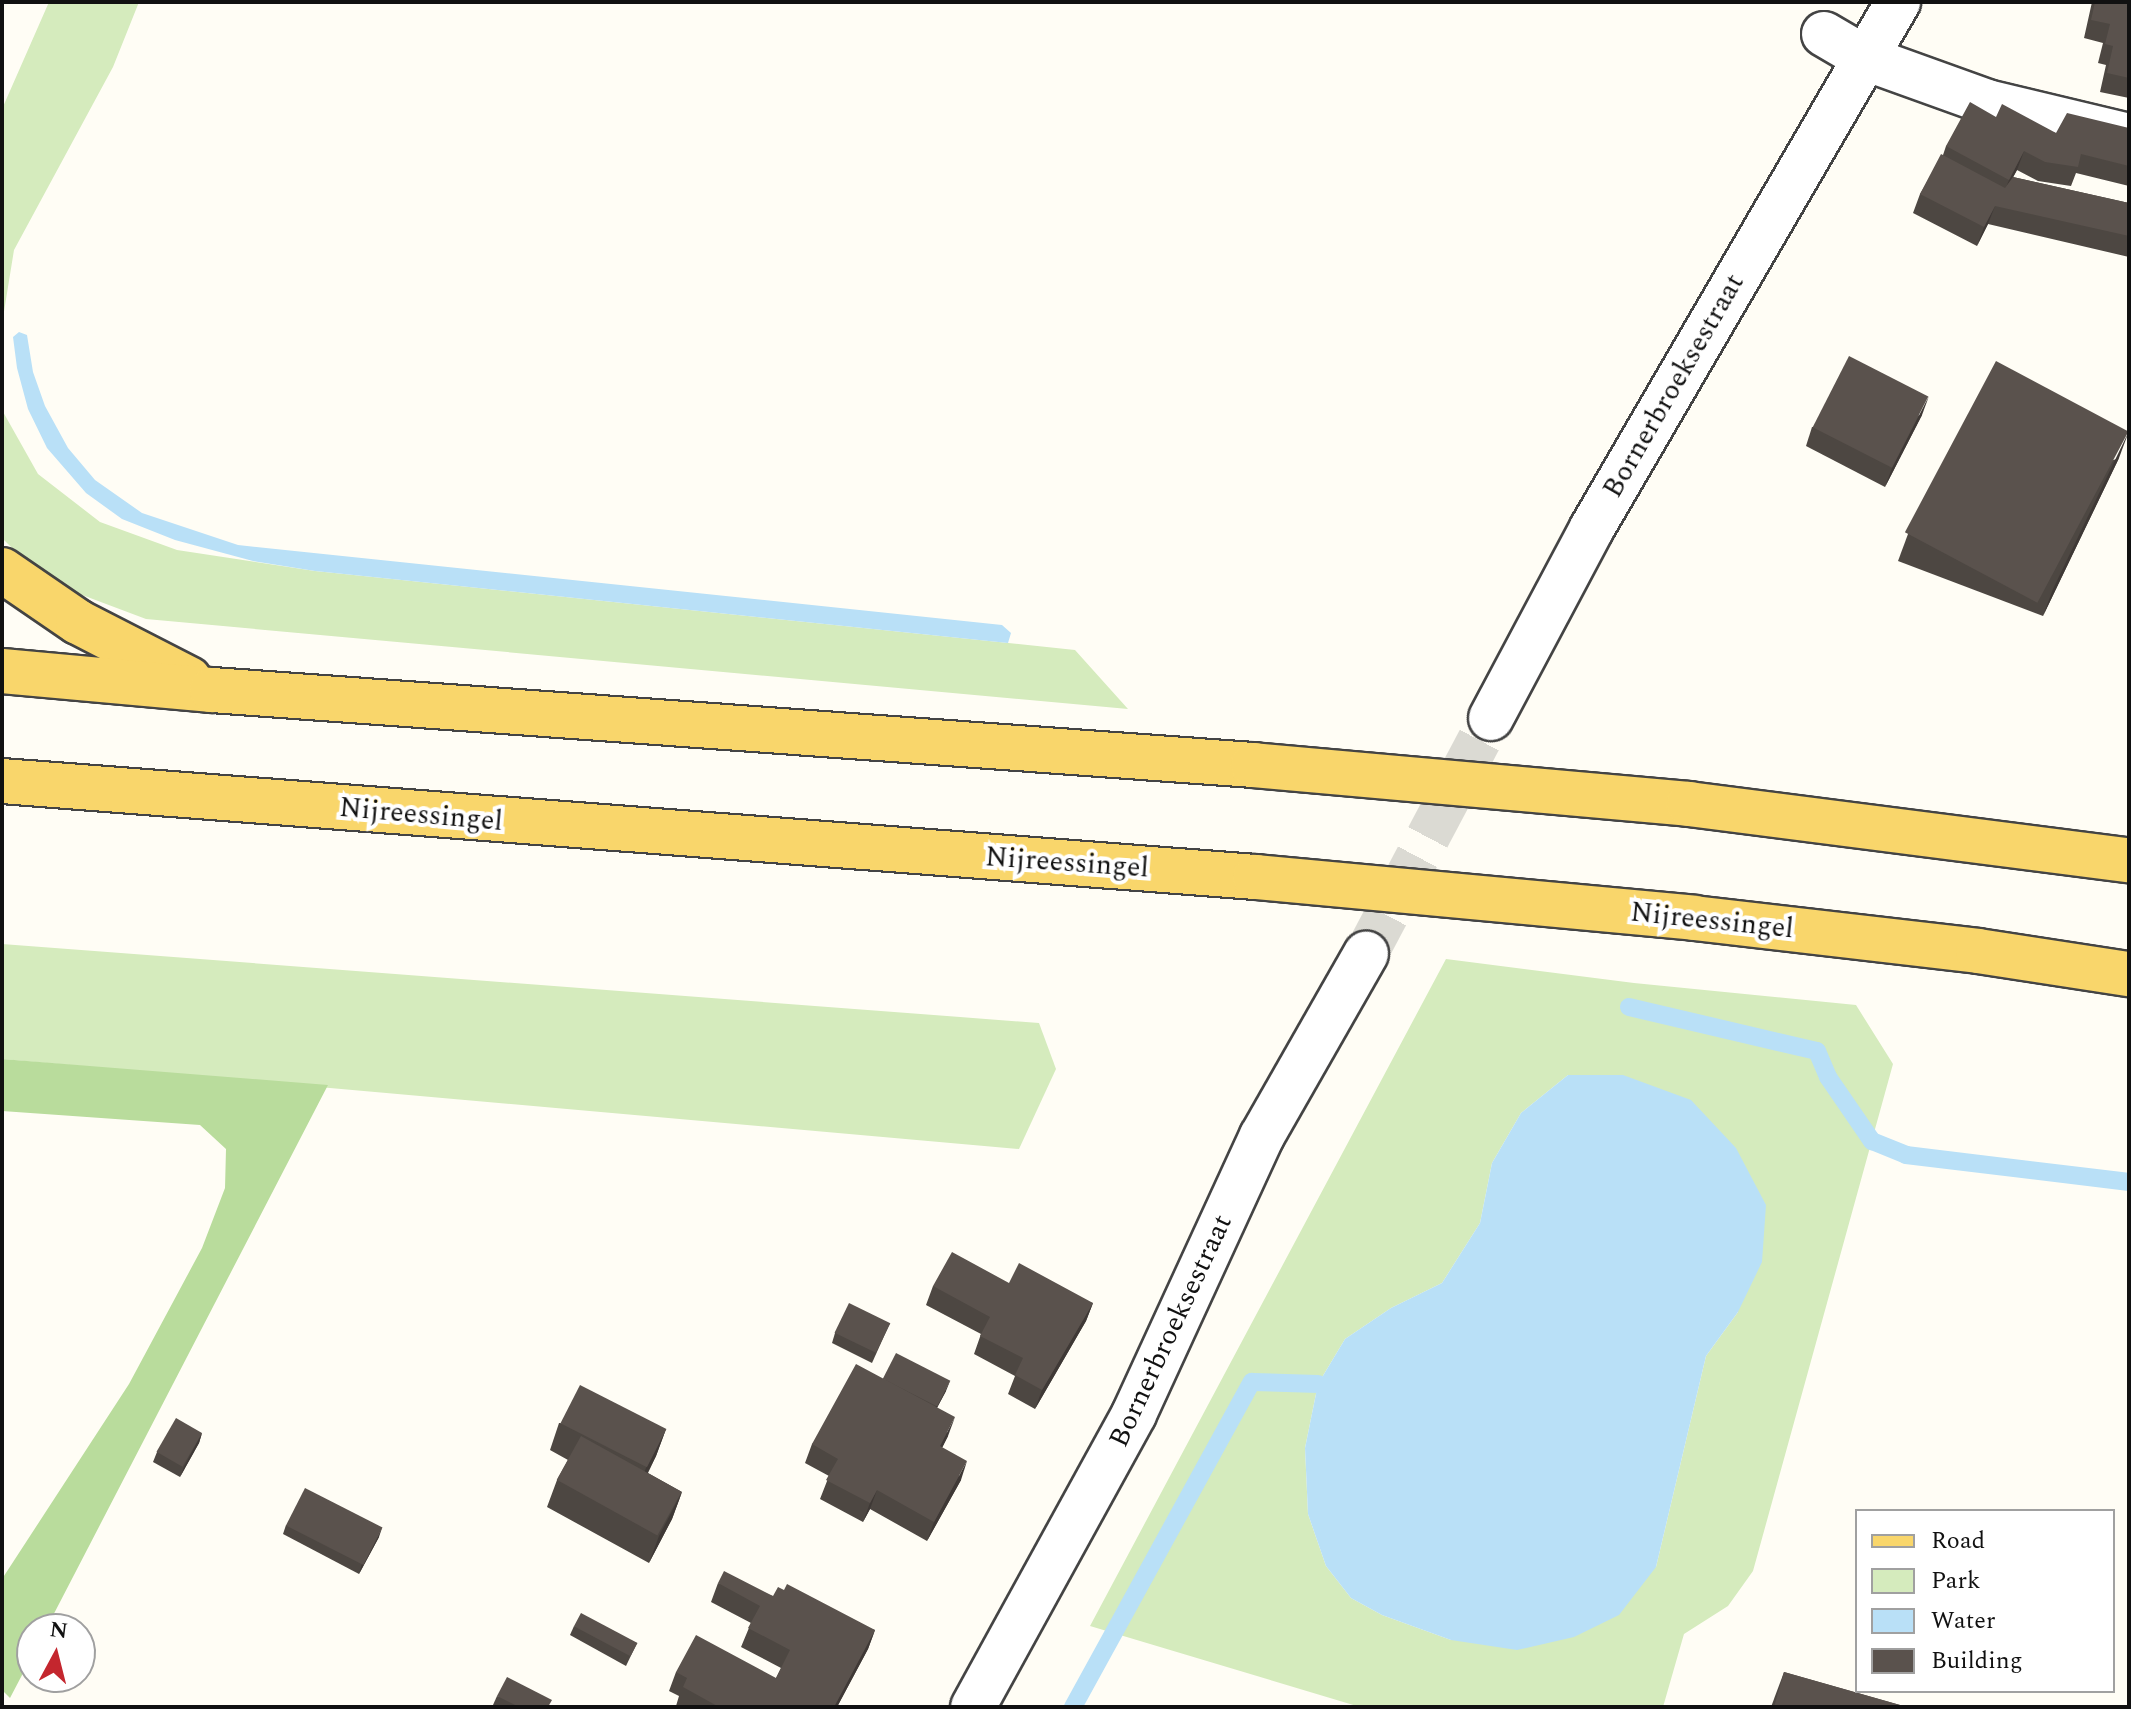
<!DOCTYPE html>
<style>
body{margin:0}
#map{position:relative;width:2131px;height:1709px;overflow:hidden;background:#fffdf5;font-family:Spectral,serif}
div>[style]{position:absolute}
.green>*{inset:0;background:#d5ebbd}
.forest>*{inset:0;background:#b9dc9c}
.water>*{inset:0;background:#b9e0f7}
.stream>*{height:18px;margin:-9px;padding:0 9px;transform-origin:9px;border-radius:9px;background:#b9e0f7}
.minor-tunnel>*{height:44px;margin-top:-22px;transform-origin:0;background:repeating-linear-gradient(90deg,#dbdad3 0 44px,transparent 0 66px)}
.roads{filter:drop-shadow(2px 0 #444) drop-shadow(-2px 0 #444) drop-shadow(0 2px #444) drop-shadow(0 -2px #444)}
.minor>*{height:44px;margin:-22px;padding:0 22px;transform-origin:22px;border-radius:22px;background:#fff}
.major>*{height:44px;margin:-22px;padding:0 22px;transform-origin:22px;border-radius:22px;background:#f9d66b}
.wall>*{inset:0;background:#4d4742}
.shaded-wall>*{inset:0;background:#3f3936}
.building>*{inset:0;background:#5a524d;transform-origin:0 0}
span{translate:-50% -50%;white-space:nowrap;text-align:center;line-height:1.15;-webkit-text-stroke:8px #fff;paint-order:stroke}
.street-label{font-size:28px;color:#111}
.frame{position:absolute;inset:0;border:4px solid #111;pointer-events:none}
.legend{position:absolute;left:1855px;top:1509px;width:260px;height:184px;box-sizing:border-box;background:#fff;border:2px solid #a0a0a0;margin:0;padding:10px 14px;list-style:none;font-size:24px;color:#111}
.legend li{display:flex;align-items:center;gap:16px;height:40px}
.legend b{width:40px;border:2px solid #a0a0a0}
.north{position:absolute;left:16px;top:1613px;width:80px;height:80px;box-sizing:border-box;background:#fff;border:2px solid #a0a0a0;border-radius:50%;rotate:7deg;font-size:22px;font-weight:700;line-height:32px;text-align:center;color:#111}
.north::after{content:'';display:block;margin:auto;width:28px;height:36px;background:#c4262e;clip-path:polygon(50% 0,100% 100%,50% 72%,0 100%)}
</style>
<div id="map">
<div class="green">
<div style="clip-path:polygon(49px 2px,139px 2px,113px 67px,14px 250px,2px 324px,2px 109px)"></div>
<div style="clip-path:polygon(2px 410px,38px 474px,100px 522px,177px 550px,315px 571px,1075px 650px,1128px 709px,146px 619px,45px 581px,2px 538px)"></div>
<div style="clip-path:polygon(2px 944px,1039px 1023px,1056px 1069px,1019px 1149px,2px 1059px)"></div>
<div style="clip-path:polygon(evenodd,1446px 959px,1634px 983px,1856px 1005px,1893px 1064px,1753px 1571px,1728px 1606px,1684px 1634px,1663px 1707px,1360px 1707px,1090px 1626px,1446px 959px,1568px 1075px,1738px 1312px,1706px 1356px,1656px 1567px,1451px 1640px,1382px 1615px,1351px 1598px,1326px 1566px,1308px 1514px,1305px 1448px,1318px 1384px,1345px 1339px,1391px 1308px,1442px 1283px,1480px 1223px,1492px 1163px,1521px 1113px,1568px 1075px)"></div>
</div>
<div class="forest">
<div style="clip-path:polygon(2px 1059px,328px 1085px,46px 1629px,32px 1629px,32px 1656px,10px 1698px,2px 1690px,2px 1579px,129px 1384px,202px 1248px,225px 1188px,226px 1149px,200px 1125px,2px 1111px)"></div>
</div>
<div class="water">
<div style="clip-path:polygon(19px 332px,27px 335px,33px 372px,45px 406px,68px 448px,95px 480px,142px 513px,238px 545px,1002px 625px,1011px 633px,1008px 643px,315px 571px,253px 561px,175px 540px,122px 519px,86px 493px,47px 448px,28px 409px,17px 368px,13px 337px)"></div>
<div style="clip-path:polygon(1568px 1075px,1623px 1075px,1691px 1100px,1736px 1148px,1766px 1205px,1762px 1262px,1738px 1312px,1706px 1356px,1656px 1567px,1619px 1615px,1574px 1637px,1517px 1650px,1451px 1640px,1382px 1615px,1351px 1598px,1326px 1566px,1308px 1514px,1305px 1448px,1318px 1384px,1345px 1339px,1391px 1308px,1442px 1283px,1480px 1223px,1492px 1163px,1521px 1113px)"></div>
</div>
<div class="stream">
<div style="left:1629px;top:1007px;width:193px;rotate:13.2deg"></div>
<div style="left:1817px;top:1051px;width:28px;rotate:67deg"></div>
<div style="left:1828px;top:1077px;width:78px;rotate:55.5deg"></div>
<div style="left:1872px;top:1141px;width:37px;rotate:22deg"></div>
<div style="left:1906px;top:1155px;width:225px;rotate:6.9deg"></div>
<div style="left:1073px;top:1707px;width:371px;rotate:-61.2deg"></div>
<div style="left:1252px;top:1382px;width:66px;rotate:1.7deg"></div>
</div>
<div class="minor-tunnel">
<div style="left:1366px;top:954px;width:267px;rotate:-62.1deg"></div>
</div>
<div class="roads">
<div class="minor">
<div style="left:1824px;top:34px;width:48px;rotate:30.3deg"></div>
<div style="left:1865px;top:58px;width:130px;rotate:19.8deg"></div>
<div style="left:1987px;top:102px;width:146px;rotate:13.5deg"></div>
<div style="left:1491px;top:718px;width:215px;rotate:-62deg"></div>
<div style="left:1592px;top:528px;width:609px;rotate:-59.81deg"></div>
<div style="left:973px;top:1707px;width:334px;rotate:-61.2deg"></div>
<div style="left:1134px;top:1414px;width:306px;rotate:-65.3deg"></div>
<div style="left:1262px;top:1136px;width:210px;rotate:-60.3deg"></div>
</div>
<div class="major">
<div style="left:2px;top:570px;width:92px;rotate:34.4deg"></div>
<div style="left:78px;top:622px;width:125px;rotate:27.2deg"></div>
<div style="left:2px;top:671px;width:211px;rotate:5.2deg"></div>
<div style="left:212px;top:690px;width:1044px;rotate:4.12deg"></div>
<div style="left:1253px;top:765px;width:438px;rotate:5.1deg"></div>
<div style="left:1689px;top:804px;width:444px;rotate:7.3deg"></div>
<div style="left:2px;top:781px;width:1257px;rotate:4.38deg"></div>
<div style="left:1255px;top:877px;width:441px;rotate:5.3deg"></div>
<div style="left:1694px;top:918px;width:286px;rotate:6.6deg"></div>
<div style="left:1978px;top:951px;width:153px;rotate:8.7deg"></div>
</div>
</div>
<div class="wall">
<div style="clip-path:polygon(2092px 2px,2129px 2px,2129px 98px,2100px 92px,2106px 65px,2098px 63px,2103px 43px,2084px 38px)"></div>
<div style="clip-path:polygon(1996px 117px,2056px 133px,2129px 128px,2129px 186px,2076px 173px,2071px 186px,2038px 181px,2017px 170px,2013px 177px,2129px 203px,2129px 257px,1988px 224px,1977px 246px,1913px 213px,1920px 194px,1943px 155px,1946px 146px)"></div>
<div style="clip-path:polygon(1922px 415px,1885px 487px,1806px 446px,1812px 427px)"></div>
<div style="clip-path:polygon(2119px 458px,2043px 616px,1898px 561px,1908px 534px)"></div>
<div style="clip-path:polygon(1009px 1283px,1093px 1303px,1086px 1321px,1035px 1409px,1008px 1394px,1015px 1376px,974px 1354px,981px 1334px,926px 1305px,933px 1286px)"></div>
<div style="clip-path:polygon(890px 1323px,872px 1363px,832px 1343px,835px 1333px)"></div>
<div style="clip-path:polygon(883px 1379px,946px 1391px,937px 1408px,948px 1436px,942px 1448px,961px 1480px,927px 1541px,870px 1509px,863px 1522px,820px 1499px,829px 1476px,805px 1463px,812px 1444px)"></div>
<div style="clip-path:polygon(559px 1423px,666px 1429px,656px 1456px,648px 1473px,682px 1492px,672px 1519px,649px 1563px,547px 1507px,557px 1480px,568px 1460px,550px 1450px)"></div>
<div style="clip-path:polygon(202px 1433px,199px 1443px,180px 1477px,153px 1462px,157px 1452px)"></div>
<div style="clip-path:polygon(286px 1525px,379px 1537px,359px 1574px,283px 1534px)"></div>
<div style="clip-path:polygon(718px 1583px,773px 1596px,875px 1630px,868px 1649px,837px 1707px,678px 1707px,676px 1706px,679px 1696px,669px 1691px,676px 1672px,776px 1678px,781px 1668px,741px 1647px,751px 1623px,711px 1602px)"></div>
<div style="clip-path:polygon(574px 1626px,637px 1643px,626px 1666px,570px 1635px)"></div>
<div style="clip-path:polygon(1784px 1672px,1907px 1707px,1771px 1707px)"></div>
<div style="clip-path:polygon(497px 1696px,549px 1707px,497px 1707px,493px 1705px)"></div>
</div>
<div class="shaded-wall">
<div style="clip-path:polygon(2024px 151px,2017px 170px,2002px 198px,2009px 180px)"></div>
<div style="clip-path:polygon(1995px 206px,1988px 224px,1977px 246px,1984px 227px)"></div>
<div style="clip-path:polygon(1929px 396px,1922px 415px,1885px 487px,1892px 468px)"></div>
<div style="clip-path:polygon(2129px 431px,2119px 458px,2043px 616px,2053px 589px)"></div>
<div style="clip-path:polygon(1093px 1303px,1086px 1321px,1035px 1409px,1042px 1390px)"></div>
<div style="clip-path:polygon(950px 1381px,946px 1391px,929px 1422px,932px 1413px)"></div>
<div style="clip-path:polygon(955px 1417px,948px 1436px,933px 1465px,940px 1446px)"></div>
<div style="clip-path:polygon(666px 1429px,656px 1456px,636px 1495px,646px 1468px)"></div>
<div style="clip-path:polygon(202px 1433px,199px 1443px,180px 1477px,184px 1467px)"></div>
<div style="clip-path:polygon(967px 1461px,961px 1480px,927px 1541px,934px 1522px)"></div>
<div style="clip-path:polygon(877px 1490px,870px 1509px,863px 1522px,870px 1503px)"></div>
<div style="clip-path:polygon(682px 1492px,672px 1519px,649px 1563px,659px 1536px)"></div>
<div style="clip-path:polygon(382px 1528px,379px 1537px,359px 1574px,362px 1564px)"></div>
<div style="clip-path:polygon(875px 1630px,868px 1649px,837px 1707px,834px 1707px)"></div>
</div>
<div class="building">
<div style="clip-path:polygon(2095px 2px,2129px 2px,2129px 78px,2107px 73px,2113px 46px,2105px 44px,2110px 24px,2091px 20px)"></div>
<div style="clip-path:polygon(1970px 102px,1996px 117px,2002px 104px,2056px 133px,2067px 113px,2129px 128px,2129px 166px,2081px 154px,2078px 167px,2045px 162px,2024px 151px,2009px 180px,1946px 146px)"></div>
<div style="clip-path:polygon(1941px 154px,2005px 188px,2013px 177px,2129px 203px,2129px 236px,1995px 206px,1984px 227px,1920px 194px)"></div>
<div style="left:1849px;top:356px;width:89px;height:80px;rotate:27deg"></div>
<div style="left:1996px;top:361px;width:150px;height:194px;rotate:28deg"></div>
<div style="clip-path:polygon(952px 1252px,1009px 1283px,1019px 1263px,1093px 1303px,1042px 1390px,1015px 1375px,1023px 1358px,980px 1336px,990px 1317px,933px 1286px)"></div>
<div style="left:849px;top:1303px;width:46px;height:33px;rotate:26deg"></div>
<div style="left:896px;top:1353px;width:61px;height:29px;rotate:27deg"></div>
<div style="clip-path:polygon(856px 1364px,955px 1417px,940px 1446px,967px 1461px,934px 1522px,877px 1490px,870px 1503px,826px 1480px,838px 1459px,812px 1444px)"></div>
<div style="left:580px;top:1385px;width:97px;height:43px;rotate:27deg"></div>
<div style="left:176px;top:1418px;width:30px;height:39px;rotate:30deg"></div>
<div style="left:581px;top:1436px;width:115px;height:50px;rotate:29deg"></div>
<div style="left:305px;top:1488px;width:87px;height:42px;rotate:27deg"></div>
<div style="clip-path:polygon(724px 1571px,773px 1596px,778px 1587px,784px 1590px,787px 1584px,875px 1630px,834px 1707px,719px 1707px,683px 1687px,687px 1678px,676px 1672px,696px 1635px,776px 1678px,790px 1650px,748px 1628px,760px 1606px,718px 1583px)"></div>
<div style="left:581px;top:1613px;width:64px;height:15px;rotate:28deg"></div>
<div style="clip-path:polygon(1784px 1672px,1907px 1707px,1774px 1707px)"></div>
<div style="clip-path:polygon(507px 1677px,552px 1700px,548px 1707px,519px 1707px,497px 1696px)"></div>
</div>
<div class="street-label">
<span style="left:1674px;top:386px;rotate:-60deg">Bornerbroeksestraat</span>
<span style="left:421px;top:815px;rotate:5deg">Nijreessingel</span>
<span style="left:1067px;top:863px;rotate:4deg">Nijreessingel</span>
<span style="left:1712px;top:921px;rotate:6deg">Nijreessingel</span>
<span style="left:1171px;top:1331px;rotate:-65deg">Bornerbroeksestraat</span>
</div>
<div class="frame"></div>
<ul class="legend">
<li><b style="height:10px;background:#f9d66b"></b>Road</li>
<li><b style="height:22px;background:#d5ebbd"></b>Park</li>
<li><b style="height:22px;background:#b9e0f7"></b>Water</li>
<li><b style="height:22px;background:#5a524d"></b>Building</li>
</ul>
<div class="north">N</div>
</div>
